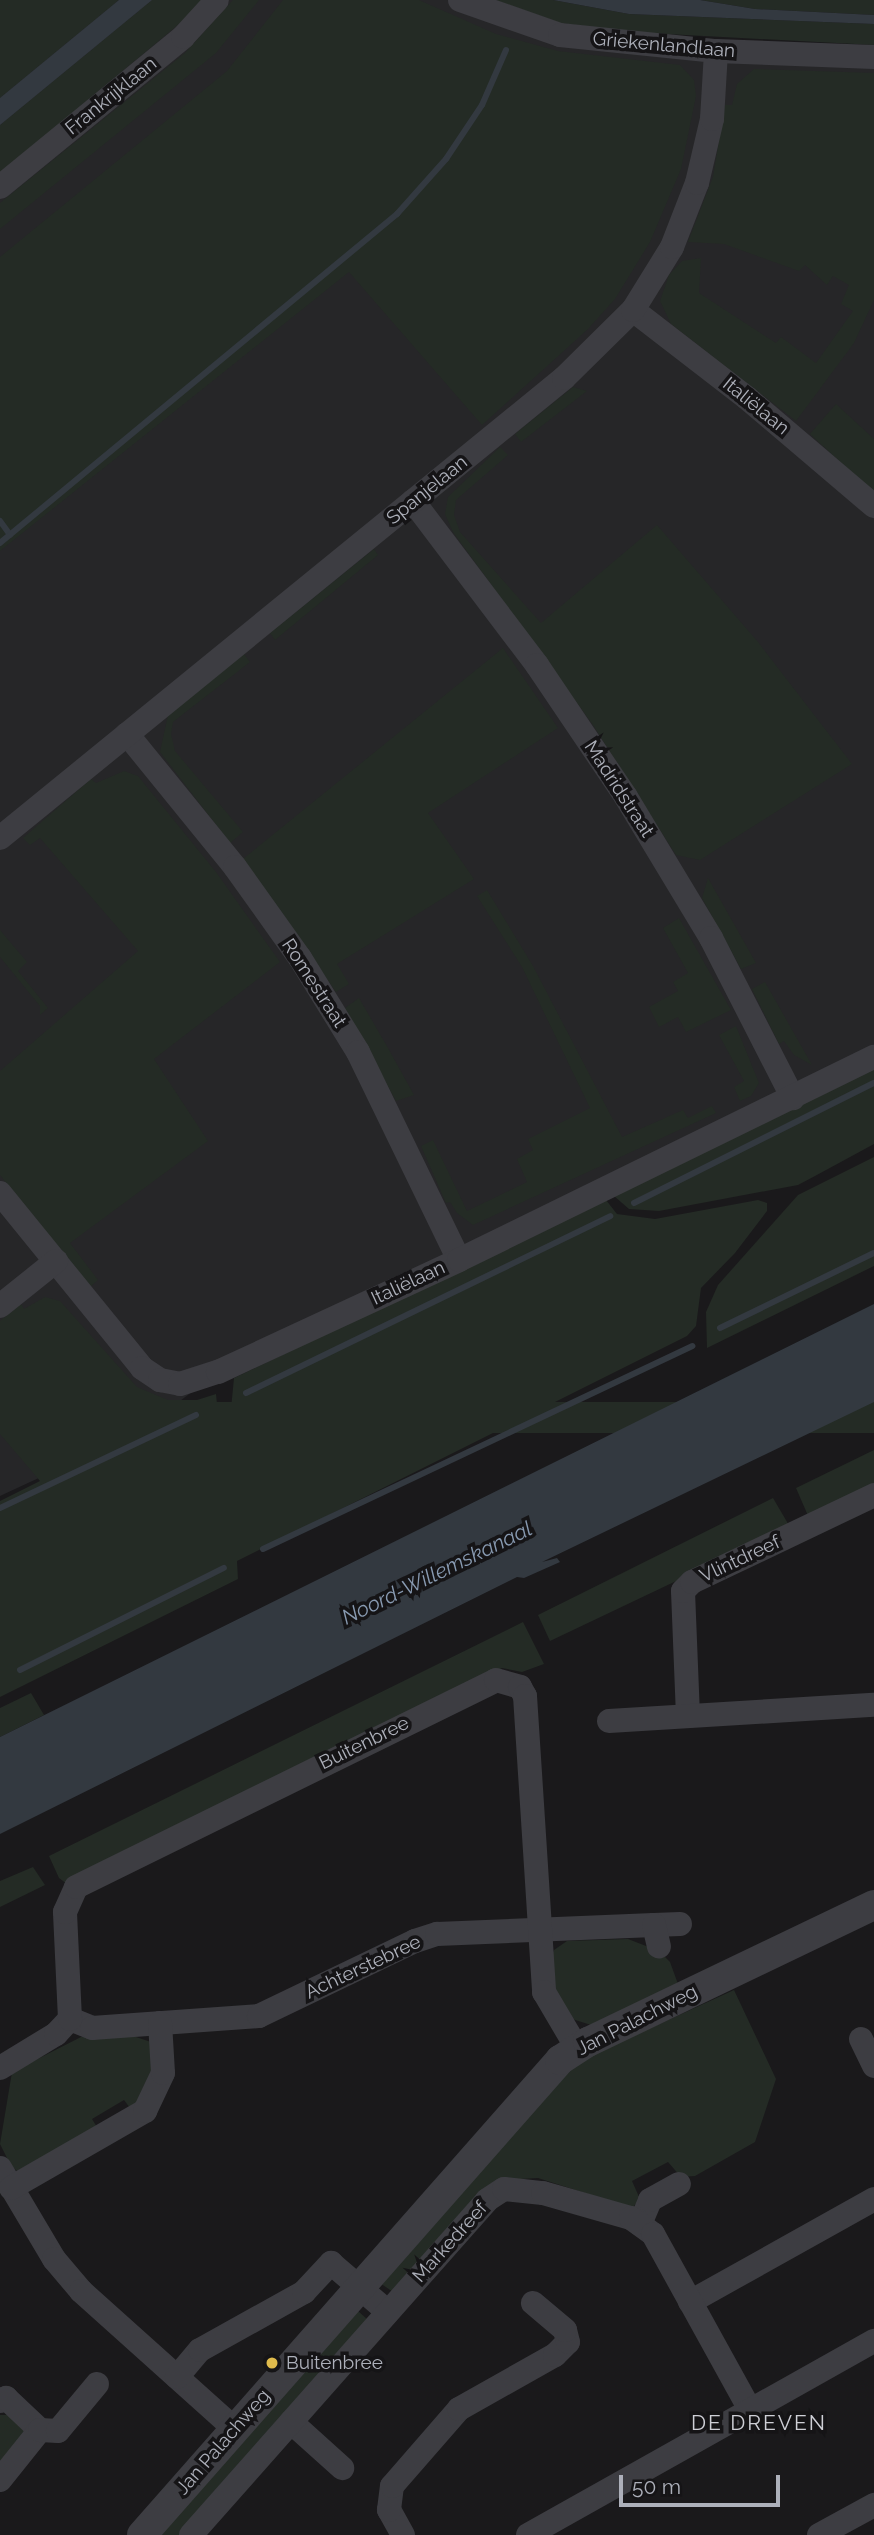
<!DOCTYPE html>
<meta charset="utf-8">
<style>
body{margin:0}
#map{position:relative;width:874px;height:2535px;overflow:hidden;background:#1a191b;font-family:Raleway,sans-serif}
div>[style]{position:absolute}
.built>*{inset:0;background:#262628}
.green>*{inset:0;background:#242b25;transform-origin:0 0}
.water>*{inset:0;background:#333940}
.stream>*{height:6px;margin:-3px;padding:0 3px;transform-origin:3px;border-radius:3px;background:#333940}
.minor>*{height:24px;margin:-12px;padding:0 12px;transform-origin:12px;border-radius:12px;background:#3d3d42}
.tertiary>*{height:30px;margin:-15px;padding:0 15px;transform-origin:15px;border-radius:15px;background:#3d3d42}
.dots>*{width:19px;height:19px;translate:-50% -50%;box-sizing:border-box;border:4px solid #151416;border-radius:50%}
span{translate:-50% -50%;white-space:nowrap;text-align:center;line-height:1.15;-webkit-text-stroke:7px #151416;paint-order:stroke}
.street-label{font-size:19px;color:#adb0ba}
.poi-label{font-size:19px;color:#adb0ba}
.left{translate:0 -50%;text-align:left}
.water-label{font-size:21px;color:#889ab1;font-style:italic}
.neighbourhood-label{font-size:21px;color:#cecfd6;letter-spacing:2px}
.scale{position:absolute;left:619px;top:2475px;width:161px;height:32px;box-sizing:border-box;border:4px solid #adb0ba;border-top:0;padding-left:9px;font-size:21px;line-height:24px;white-space:nowrap;color:#adb0ba;-webkit-text-stroke:5px #151416;paint-order:stroke}
</style>
<div id="map">
<div class="built">
<div style="clip-path:polygon(0 0,467px 0,522px 24px,874px 57px,874px 1057px,218px 1372px,142px 1430px,0 1496px)"></div>
</div>
<div class="green">
<div style="clip-path:polygon(0 0,119px 0,0 98px)"></div>
<div style="clip-path:polygon(152px 0,203px 0,191px 14px,0 173px,0 125px)"></div>
<div style="clip-path:polygon(233px 0,259px 0,216px 53px,0 229px,0 203px,185px 53px)"></div>
<div style="clip-path:polygon(283px 0,419px 0,496px 34px,558px 51px,680px 65px,694px 80px,696px 96px,681px 169px,650px 242px,615px 299px,588px 329px,482px 425px,349px 272px,0 551px,0 257px,227px 71px)"></div>
<div style="clip-path:polygon(495px 0,553px 0,629px 14px,874px 24px,874px 45px,630px 32px,560px 23px)"></div>
<div style="clip-path:polygon(700px 0,874px 0,874px 15px,755px 9px)"></div>
<div style="clip-path:polygon(754px 69px,874px 73px,874px 300px,854px 343px,796px 421px,671px 324px,660px 301px,669px 275px,682px 261px,701px 258px,699px 293px,776px 343px,781px 337px,816px 363px,853px 311px,841px 304px,849px 285px,833px 276px,827px 285px,805px 265px,799px 271px,724px 244px,688px 242px,713px 177px,725px 105px,732px 105px,737px 84px)"></div>
<div style="clip-path:polygon(573px 387px,587px 391px,521px 442px,515px 434px)"></div>
<div style="clip-path:polygon(836px 404px,874px 439px,874px 493px,810px 434px)"></div>
<div style="clip-path:polygon(500px 447px,508px 455px,456px 500px,454px 515px,460px 532px,541px 623px,657px 525px,758px 642px,852px 764px,700px 860px,676px 855px,593px 725px,453px 532px,445px 514px,448px 497px)"></div>
<div style="clip-path:polygon(374px 549px,378px 555px,275px 640px,270px 633px)"></div>
<div style="clip-path:polygon(503px 648px,558px 728px,428px 813px,474px 879px,337px 964px,349px 984px,336px 992px,243px 859px)"></div>
<div style="clip-path:polygon(244px 654px,250px 662px,173px 722px,171px 734px,175px 751px,243px 832px,230px 843px,160px 752px,168px 715px)"></div>
<div style="clip-path:polygon(124px 771px,138px 776px,216px 872px,280px 962px,154px 1059px,208px 1141px,70px 1243px,98px 1280px,89px 1288px,0 1175px,0 1071px,138px 951px,40px 838px,30px 845px,23px 838px,91px 779px,96px 783px)"></div>
<div style="clip-path:polygon(708px 878px,756px 963px,741px 969px,702px 898px)"></div>
<div style="clip-path:polygon(487px 890px,533px 966px,622px 1137px,683px 1110px,688px 1118px,712px 1106px,716px 1113px,473px 1225px,457px 1213px,450px 1202px,446px 1203px,421px 1146px,433px 1140px,467px 1211px,527px 1182px,517px 1159px,533px 1150px,528px 1139px,590px 1108px,522px 967px,477px 896px)"></div>
<div style="clip-path:polygon(679px 918px,731px 1010px,686px 1032px,678px 1017px,659px 1027px,649px 1007px,678px 991px,673px 982px,688px 973px,663px 928px)"></div>
<div style="clip-path:polygon(0 930px,27px 962px,18px 971px,48px 1008px,40px 1015px,40px 1006px,0 957px)"></div>
<div style="clip-path:polygon(765px 982px,812px 1065px,794px 1055px,784px 1041px,779px 1044px,752px 989px)"></div>
<div style="clip-path:polygon(359px 998px,388px 1048px,414px 1095px,396px 1101px,345px 1008px)"></div>
<div style="clip-path:polygon(736px 1026px,759px 1083px,751px 1096px,740px 1101px,734px 1087px,744px 1081px,719px 1035px)"></div>
<div style="clip-path:polygon(874px 1068px,874px 1144px,815px 1176px,798px 1185px,659px 1211px,629px 1209px,614px 1196px)"></div>
<div style="clip-path:polygon(874px 1157px,874px 1266px,707px 1348px,706px 1312px,718px 1285px,798px 1195px)"></div>
<div style="clip-path:polygon(606px 1200px,617px 1214px,655px 1219px,758px 1200px,767px 1203px,767px 1211px,735px 1253px,701px 1288px,696px 1326px,687px 1336px,237px 1561px,238px 1579px,0 1697px,0 1501px,40px 1481px,0 1434px,0 1321px,21px 1304px,24px 1309px,45px 1297px,60px 1301px,137px 1387px,168px 1400px,197px 1400px,216px 1394px,219px 1423px,230px 1419px,234px 1378px)"></div>
<div style="left:874px;top:1402px;width:31px;height:975px;rotate:90deg"></div>
<div style="clip-path:polygon(874px 1450px,874px 1486px,809px 1518px,796px 1488px)"></div>
<div style="clip-path:polygon(773px 1498px,790px 1527px,550px 1641px,538px 1615px)"></div>
<div style="clip-path:polygon(523px 1622px,544px 1664px,522px 1672px,502px 1668px,67px 1884px,59px 1878px,49px 1856px)"></div>
<div style="clip-path:polygon(31px 1693px,44px 1715px,0 1737px,0 1708px)"></div>
<div style="clip-path:polygon(33px 1867px,45px 1885px,0 1907px,0 1881px)"></div>
<div style="clip-path:polygon(628px 1939px,659px 1951px,670px 1962px,678px 1984px,591px 2025px,569px 2018px,553px 1994px,550px 1960px,554px 1950px,567px 1941px)"></div>
<div style="clip-path:polygon(734px 1990px,776px 2079px,755px 2142px,695px 2176px,681px 2177px,668px 2162px,632px 2181px,640px 2199px,632px 2208px,538px 2178px,505px 2180px,393px 2292px,380px 2283px,566px 2072px,585px 2058px)"></div>
<div style="clip-path:polygon(133px 2036px,151px 2042px,157px 2063px,133px 2112px,124px 2100px,92px 2119px,100px 2132px,17px 2171px,11px 2166px,0 2144px,12px 2072px,81px 2037px)"></div>
<div style="clip-path:polygon(358px 2311px,368px 2320px,181px 2535px,160px 2535px)"></div>
<div style="clip-path:polygon(0 2415px,13px 2415px,28px 2433px,0 2468px)"></div>
</div>
<div class="water">
<div style="clip-path:polygon(119px 0,152px 0,0 125px,0 98px)"></div>
<div style="clip-path:polygon(553px 0,700px 0,755px 9px,874px 15px,874px 24px,629px 14px)"></div>
<div style="clip-path:polygon(874px 1304px,874px 1402px,542px 1562px,557px 1558px,560px 1562px,524px 1578px,517px 1577px,0 1834px,0 1737px)"></div>
</div>
<div class="stream">
<div style="left:0;top:521px;width:17px;rotate:54deg"></div>
<div style="left:0;top:543px;width:516px;rotate:-39.65deg"></div>
<div style="left:397px;top:214px;width:74px;rotate:-48.3deg"></div>
<div style="left:446px;top:159px;width:65px;rotate:-56.3deg"></div>
<div style="left:482px;top:105px;width:60px;rotate:-66.4deg"></div>
<div style="left:634px;top:1203px;width:268px;rotate:-26.6deg"></div>
<div style="left:720px;top:1328px;width:171px;rotate:-26deg"></div>
<div style="left:246px;top:1393px;width:405px;rotate:-25.9deg"></div>
<div style="left:0;top:1508px;width:217px;rotate:-25.4deg"></div>
<div style="left:263px;top:1549px;width:475px;rotate:-25.3deg"></div>
<div style="left:20px;top:1670px;width:228px;rotate:-26.6deg"></div>
</div>
<div class="minor">
<div style="left:460px;top:0;width:106px;rotate:19.3deg"></div>
<div style="left:560px;top:35px;width:157px;rotate:5.9deg"></div>
<div style="left:716px;top:51px;width:158px;rotate:2.2deg"></div>
<div style="left:0;top:187px;width:237px;rotate:-39.3deg"></div>
<div style="left:183px;top:37px;width:50px;rotate:-47.4deg"></div>
<div style="left:633px;top:310px;width:144px;rotate:37.7deg"></div>
<div style="left:747px;top:398px;width:167px;rotate:40.4deg"></div>
<div style="left:413px;top:501px;width:206px;rotate:52.9deg"></div>
<div style="left:537px;top:665px;width:159px;rotate:56deg"></div>
<div style="left:626px;top:797px;width:165px;rotate:58.9deg"></div>
<div style="left:711px;top:938px;width:180px;rotate:62.9deg"></div>
<div style="left:127px;top:734px;width:171px;rotate:50.9deg"></div>
<div style="left:235px;top:867px;width:112px;rotate:54.5deg"></div>
<div style="left:300px;top:958px;width:110px;rotate:58.3deg"></div>
<div style="left:358px;top:1052px;width:231px;rotate:64.1deg"></div>
<div style="left:0;top:838px;width:728px;rotate:-39.2deg"></div>
<div style="left:564px;top:378px;width:97px;rotate:-44.6deg"></div>
<div style="left:633px;top:310px;width:74px;rotate:-58.2deg"></div>
<div style="left:672px;top:247px;width:69px;rotate:-68.7deg"></div>
<div style="left:697px;top:183px;width:66px;rotate:-76.8deg"></div>
<div style="left:712px;top:119px;width:68px;rotate:-86.6deg"></div>
<div style="left:0;top:1193px;width:225px;rotate:50.9deg"></div>
<div style="left:142px;top:1368px;width:22px;rotate:34deg"></div>
<div style="left:160px;top:1380px;width:20px;rotate:11deg"></div>
<div style="left:180px;top:1384px;width:40px;rotate:-18deg"></div>
<div style="left:218px;top:1372px;width:266px;rotate:-24.9deg"></div>
<div style="left:459px;top:1260px;width:462px;rotate:-26.1deg"></div>
<div style="left:0;top:1306px;width:72px;rotate:-38.8deg"></div>
<div style="left:688px;top:1716px;width:125px;rotate:-92.3deg"></div>
<div style="left:683px;top:1591px;width:13px;rotate:-45deg"></div>
<div style="left:692px;top:1582px;width:202px;rotate:-25.5deg"></div>
<div style="left:609px;top:1721px;width:265px;rotate:-3.5deg"></div>
<div style="left:654px;top:1925px;width:26px;rotate:-2deg"></div>
<div style="left:70px;top:2019px;width:24px;rotate:22deg"></div>
<div style="left:92px;top:2028px;width:167px;rotate:-4.1deg"></div>
<div style="left:259px;top:2016px;width:173px;rotate:-25.7deg"></div>
<div style="left:415px;top:1941px;width:23px;rotate:-18deg"></div>
<div style="left:437px;top:1934px;width:217px;rotate:-2.4deg"></div>
<div style="left:654px;top:1925px;width:22px;rotate:77deg"></div>
<div style="left:861px;top:2039px;width:30px;rotate:64deg"></div>
<div style="left:0;top:2068px;width:66px;rotate:-31.3deg"></div>
<div style="left:56px;top:2034px;width:21px;rotate:-47deg"></div>
<div style="left:70px;top:2019px;width:107px;rotate:-92.7deg"></div>
<div style="left:65px;top:1912px;width:27px;rotate:-66deg"></div>
<div style="left:76px;top:1887px;width:468px;rotate:-26.2deg"></div>
<div style="left:496px;top:1680px;width:25px;rotate:16deg"></div>
<div style="left:520px;top:1687px;width:10px;rotate:61deg"></div>
<div style="left:525px;top:1696px;width:297px;rotate:86.3deg"></div>
<div style="left:544px;top:1992px;width:65px;rotate:59.5deg"></div>
<div style="left:0;top:2168px;width:106px;rotate:59.3deg"></div>
<div style="left:54px;top:2259px;width:42px;rotate:49.8deg"></div>
<div style="left:81px;top:2291px;width:207px;rotate:41.9deg"></div>
<div style="left:11px;top:2188px;width:155px;rotate:-29.9deg"></div>
<div style="left:145px;top:2111px;width:42px;rotate:-64.7deg"></div>
<div style="left:163px;top:2073px;width:50px;rotate:-93.4deg"></div>
<div style="left:640px;top:2224px;width:26px;rotate:-67deg"></div>
<div style="left:650px;top:2200px;width:33px;rotate:-29deg"></div>
<div style="left:690px;top:2302px;width:211px;rotate:-29.2deg"></div>
<div style="left:177px;top:2377px;width:35px;rotate:-50deg"></div>
<div style="left:200px;top:2350px;width:119px;rotate:-29.1deg"></div>
<div style="left:304px;top:2292px;width:40px;rotate:-47deg"></div>
<div style="left:331px;top:2263px;width:75px;rotate:40.7deg"></div>
<div style="left:0;top:2401px;width:7px;rotate:-27deg"></div>
<div style="left:6px;top:2398px;width:47px;rotate:43.3deg"></div>
<div style="left:40px;top:2430px;width:64px;rotate:128.7deg"></div>
<div style="left:291px;top:2422px;width:69px;rotate:42deg"></div>
<div style="left:40px;top:2430px;width:18px;rotate:3deg"></div>
<div style="left:58px;top:2431px;width:61px;rotate:-50.3deg"></div>
<div style="left:191px;top:2535px;width:447px;rotate:-48.5deg"></div>
<div style="left:487px;top:2200px;width:20px;rotate:-33deg"></div>
<div style="left:504px;top:2189px;width:39px;rotate:6deg"></div>
<div style="left:543px;top:2193px;width:91px;rotate:15.9deg"></div>
<div style="left:631px;top:2218px;width:27px;rotate:36deg"></div>
<div style="left:653px;top:2234px;width:201px;rotate:61.1deg"></div>
<div style="left:403px;top:2535px;width:29px;rotate:-119deg"></div>
<div style="left:389px;top:2510px;width:24px;rotate:-83deg"></div>
<div style="left:392px;top:2486px;width:102px;rotate:-49deg"></div>
<div style="left:459px;top:2409px;width:110px;rotate:-29.4deg"></div>
<div style="left:555px;top:2355px;width:18px;rotate:-45deg"></div>
<div style="left:568px;top:2342px;width:12px;rotate:-104deg"></div>
<div style="left:565px;top:2330px;width:42px;rotate:-139.8deg"></div>
<div style="left:528px;top:2535px;width:397px;rotate:-29.3deg"></div>
<div style="left:819px;top:2535px;width:63px;rotate:-28.6deg"></div>
</div>
<div class="tertiary">
<div style="left:142px;top:2535px;width:633px;rotate:-48.65deg"></div>
<div style="left:560px;top:2060px;width:33px;rotate:-33deg"></div>
<div style="left:588px;top:2042px;width:317px;rotate:-25.6deg"></div>
</div>
<div class="dots">
<div style="left:272px;top:2363px;background:#e0bb4c"></div>
</div>
<div class="street-label">
<span style="left:664px;top:45px;rotate:5deg">Griekenlandlaan</span>
<span style="left:111px;top:96px;rotate:-39deg">Frankrijklaan</span>
<span style="left:756px;top:406px;rotate:39deg">Italiëlaan</span>
<span style="left:427px;top:490px;rotate:-39deg">Spanjelaan</span>
<span style="left:619px;top:789px;rotate:57deg">Madridstraat</span>
<span style="left:314px;top:983px;rotate:57deg">Romestraat</span>
<span style="left:408px;top:1283px;rotate:-25deg">Italiëlaan</span>
<span style="left:740px;top:1559px;rotate:-25deg">Vlintdreef</span>
<span style="left:364px;top:1743px;rotate:-26deg">Buitenbree</span>
<span style="left:363px;top:1967px;rotate:-25deg">Achterstebree</span>
<span style="left:637px;top:2020px;rotate:-27deg">Jan Palachweg</span>
<span style="left:450px;top:2242px;rotate:-48deg">Markedreef</span>
<span style="left:223px;top:2442px;rotate:-49deg">Jan Palachweg</span>
</div>
<div class="poi-label">
<span class="left" style="left:286px;top:2363px">Buitenbree</span>
</div>
<div class="water-label">
<span style="left:437px;top:1573px;rotate:-26deg">Noord-Willemskanaal</span>
</div>
<div class="neighbourhood-label">
<span style="left:759px;top:2423px">DE DREVEN</span>
</div>
<div class="scale">50 m</div>
</div>
